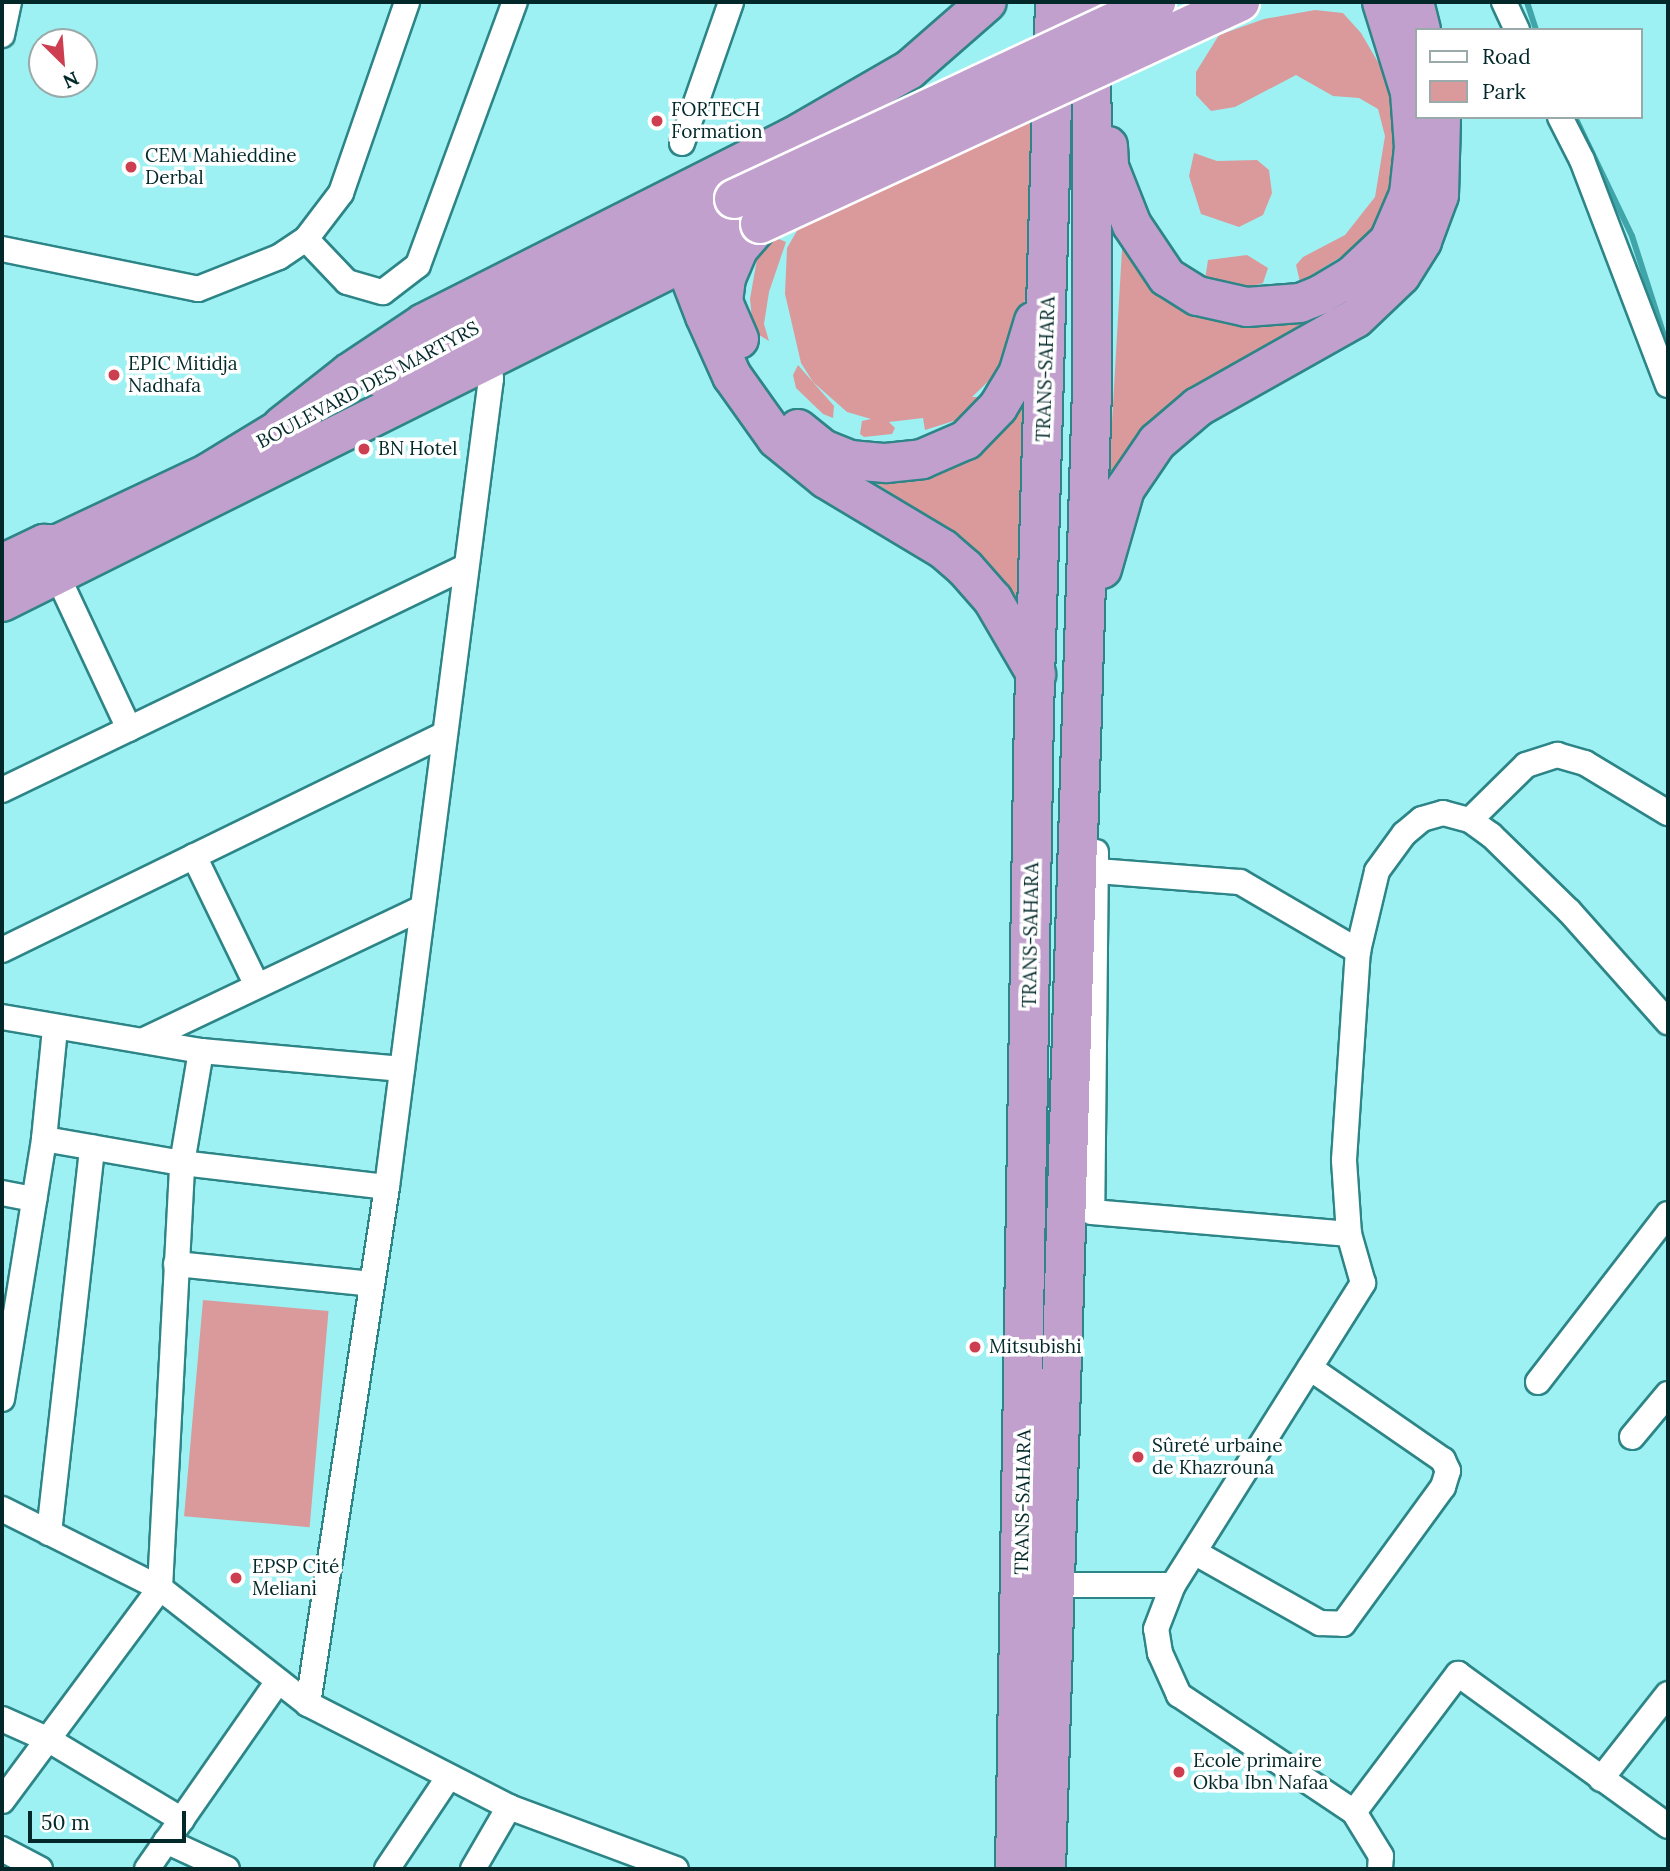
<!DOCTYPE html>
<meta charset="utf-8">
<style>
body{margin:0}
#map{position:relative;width:1670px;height:1871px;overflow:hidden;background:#9df1f3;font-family:Lora,serif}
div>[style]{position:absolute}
.green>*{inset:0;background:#da9a9c;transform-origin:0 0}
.stream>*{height:6px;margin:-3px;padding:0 3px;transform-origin:3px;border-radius:3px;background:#3fa5a8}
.roads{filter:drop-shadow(2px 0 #2d8587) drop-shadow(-2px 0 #2d8587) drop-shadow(0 2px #2d8587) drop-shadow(0 -2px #2d8587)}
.minor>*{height:24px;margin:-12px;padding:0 12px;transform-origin:12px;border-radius:12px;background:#fff}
.trunk>*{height:38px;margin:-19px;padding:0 19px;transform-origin:19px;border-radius:19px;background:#c2a0ce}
.bridges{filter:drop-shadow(2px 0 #fff) drop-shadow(-2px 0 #fff) drop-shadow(0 2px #fff) drop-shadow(0 -2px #fff)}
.trunk-bridge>*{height:38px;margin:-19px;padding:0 19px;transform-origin:19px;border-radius:19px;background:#c2a0ce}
.dots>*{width:19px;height:19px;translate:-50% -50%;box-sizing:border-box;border:4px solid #fff;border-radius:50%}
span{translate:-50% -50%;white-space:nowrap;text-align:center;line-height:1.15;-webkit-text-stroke:7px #fff;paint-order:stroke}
.poi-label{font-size:19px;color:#022829}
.left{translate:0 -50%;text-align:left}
.street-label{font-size:19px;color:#022829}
.frame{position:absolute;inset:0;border:4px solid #022829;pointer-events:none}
.legend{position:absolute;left:1415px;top:28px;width:228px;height:91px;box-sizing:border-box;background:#fff;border:2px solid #9aa9a9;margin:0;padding:9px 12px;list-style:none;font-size:21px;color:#022829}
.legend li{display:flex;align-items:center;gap:14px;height:35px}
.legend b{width:35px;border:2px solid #9aa9a9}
.north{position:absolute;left:28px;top:28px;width:70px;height:70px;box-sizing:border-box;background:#fff;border:2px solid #9aa9a9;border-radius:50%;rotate:155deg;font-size:19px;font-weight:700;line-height:28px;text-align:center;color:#022829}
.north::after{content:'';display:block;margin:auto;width:24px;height:32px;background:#ce3e51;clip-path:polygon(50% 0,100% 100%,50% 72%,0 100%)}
.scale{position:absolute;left:28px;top:1811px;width:158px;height:32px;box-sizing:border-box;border:4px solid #022829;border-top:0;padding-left:9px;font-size:21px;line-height:24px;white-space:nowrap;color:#022829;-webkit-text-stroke:5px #fff;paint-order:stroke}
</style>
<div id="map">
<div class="green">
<div style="clip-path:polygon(1315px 10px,1343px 13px,1361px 33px,1392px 86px,1398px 125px,1388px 215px,1360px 245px,1300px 282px,1296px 265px,1303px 257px,1345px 235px,1375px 197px,1385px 136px,1378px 109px,1359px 98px,1333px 96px,1296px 75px,1235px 107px,1211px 111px,1196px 95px,1196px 72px,1219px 35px,1264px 19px)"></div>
<div style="clip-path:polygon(1031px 121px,1031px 300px,1025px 300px,998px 372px,972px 397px,981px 397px,960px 419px,925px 430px,923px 418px,889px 422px,895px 428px,892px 434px,864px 437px,860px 434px,862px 421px,871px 419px,847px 412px,813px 382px,801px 363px,785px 294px,787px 248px,798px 229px)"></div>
<div style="clip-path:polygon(1194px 153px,1217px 161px,1257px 160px,1269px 170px,1272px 193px,1263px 215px,1239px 227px,1201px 214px,1189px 176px)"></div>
<div style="clip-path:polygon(1123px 232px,1230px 314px,1403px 250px,1108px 490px)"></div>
<div style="clip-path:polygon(779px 239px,786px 242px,769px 292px,764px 324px,769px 341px,753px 331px,750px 299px,757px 259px,769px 243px)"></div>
<div style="clip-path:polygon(1247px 255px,1268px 268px,1263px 283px,1247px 288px,1205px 280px,1208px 260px)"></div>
<div style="clip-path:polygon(798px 365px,834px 406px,833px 418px,823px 414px,796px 388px,793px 375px)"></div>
<div style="clip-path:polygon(1030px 390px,1021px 606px,963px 538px,834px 457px,872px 470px,1014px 415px)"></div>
<div style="left:203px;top:1300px;width:126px;height:217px;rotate:5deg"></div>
</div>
<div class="stream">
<div style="left:1527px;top:2px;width:29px;rotate:72deg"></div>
<div style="left:1575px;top:117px;width:132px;rotate:64.4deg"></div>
<div style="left:1632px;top:236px;width:118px;rotate:72.2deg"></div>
</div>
<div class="roads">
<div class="minor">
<div style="left:1504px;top:2px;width:31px;rotate:65deg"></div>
<div style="left:2px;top:35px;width:34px;rotate:-78deg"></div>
<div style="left:1560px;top:117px;width:48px;rotate:62.9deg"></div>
<div style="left:1582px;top:160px;width:241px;rotate:69.1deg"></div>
<div style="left:682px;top:143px;width:149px;rotate:-70.8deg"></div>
<div style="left:306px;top:239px;width:59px;rotate:46.4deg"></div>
<div style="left:347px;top:282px;width:37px;rotate:16deg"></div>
<div style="left:383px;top:292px;width:44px;rotate:-37.6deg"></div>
<div style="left:418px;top:265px;width:280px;rotate:-69.8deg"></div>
<div style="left:2px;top:249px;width:200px;rotate:11.5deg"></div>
<div style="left:198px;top:289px;width:87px;rotate:-21.6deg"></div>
<div style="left:279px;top:257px;width:32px;rotate:-34deg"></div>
<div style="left:306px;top:239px;width:58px;rotate:-52.7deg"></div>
<div style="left:341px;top:193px;width:202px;rotate:-70.9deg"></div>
<div style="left:57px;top:575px;width:170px;rotate:64.9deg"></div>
<div style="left:2px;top:790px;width:514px;rotate:-25.72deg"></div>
<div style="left:1470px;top:820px;width:78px;rotate:-44.5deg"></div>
<div style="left:1526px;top:765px;width:33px;rotate:-18deg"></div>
<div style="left:1557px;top:755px;width:29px;rotate:16deg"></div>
<div style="left:1585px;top:763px;width:97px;rotate:31.1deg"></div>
<div style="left:1096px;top:852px;width:360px;rotate:90.6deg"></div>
<div style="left:1092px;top:1212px;width:258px;rotate:4.9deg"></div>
<div style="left:194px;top:856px;width:144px;rotate:64.1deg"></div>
<div style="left:1096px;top:871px;width:144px;rotate:4.4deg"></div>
<div style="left:1240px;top:882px;width:137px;rotate:30.3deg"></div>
<div style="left:2px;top:950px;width:492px;rotate:-26deg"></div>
<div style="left:2px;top:1017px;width:202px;rotate:9.7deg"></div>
<div style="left:201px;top:1051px;width:202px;rotate:5.1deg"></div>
<div style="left:144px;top:1040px;width:306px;rotate:-25.4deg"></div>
<div style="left:201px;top:1051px;width:114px;rotate:99.6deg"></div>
<div style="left:182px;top:1163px;width:206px;rotate:6.7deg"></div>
<div style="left:2px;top:1193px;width:33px;rotate:11deg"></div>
<div style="left:176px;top:1264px;width:197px;rotate:5.8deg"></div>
<div style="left:1538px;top:1382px;width:212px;rotate:-52.3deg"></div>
<div style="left:2px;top:1399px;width:263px;rotate:-80.8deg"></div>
<div style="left:44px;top:1139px;width:112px;rotate:-84.3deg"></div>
<div style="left:1632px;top:1437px;width:56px;rotate:-50.1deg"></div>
<div style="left:2px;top:1509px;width:177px;rotate:26.6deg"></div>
<div style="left:160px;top:1588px;width:188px;rotate:38.1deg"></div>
<div style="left:308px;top:1704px;width:226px;rotate:27.1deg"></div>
<div style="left:509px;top:1807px;width:178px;rotate:20.4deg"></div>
<div style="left:49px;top:1533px;width:388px;rotate:-83.6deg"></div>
<div style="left:1194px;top:1552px;width:145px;rotate:29.4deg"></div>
<div style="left:1320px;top:1623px;width:23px;rotate:2deg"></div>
<div style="left:1343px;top:1624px;width:170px;rotate:-53.9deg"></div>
<div style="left:1443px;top:1487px;width:17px;rotate:-73deg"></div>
<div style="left:1448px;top:1471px;width:12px;rotate:-114deg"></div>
<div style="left:1443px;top:1460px;width:162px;rotate:-145.3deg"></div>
<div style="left:1055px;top:1585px;width:118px"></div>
<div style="left:308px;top:1704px;width:523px;rotate:-81.31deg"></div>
<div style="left:387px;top:1187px;width:815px;rotate:-82.67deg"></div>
<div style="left:491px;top:379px;width:21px;rotate:-98deg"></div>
<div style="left:2px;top:1719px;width:51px;rotate:24.1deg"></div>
<div style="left:49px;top:1740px;width:155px;rotate:31deg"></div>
<div style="left:1601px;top:1779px;width:108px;rotate:-51.8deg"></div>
<div style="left:2px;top:1801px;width:265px;rotate:-53.4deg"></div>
<div style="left:160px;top:1588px;width:426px;rotate:-87deg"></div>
<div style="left:182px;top:1163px;width:140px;rotate:-170.1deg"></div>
<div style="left:1354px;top:1812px;width:173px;rotate:-53deg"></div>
<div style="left:1458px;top:1674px;width:259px;rotate:35.9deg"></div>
<div style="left:166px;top:1841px;width:67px;rotate:24.7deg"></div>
<div style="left:2px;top:1849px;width:43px;rotate:27.8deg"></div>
<div style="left:147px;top:1869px;width:229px;rotate:-55.1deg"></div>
<div style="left:387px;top:1869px;width:110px;rotate:-56.2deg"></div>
<div style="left:473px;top:1869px;width:72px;rotate:-59.9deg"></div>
<div style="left:1380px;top:1869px;width:13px;rotate:-86deg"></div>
<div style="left:1381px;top:1856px;width:52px;rotate:-121.5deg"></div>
<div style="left:1354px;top:1812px;width:211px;rotate:-146.2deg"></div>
<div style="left:1179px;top:1695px;width:46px;rotate:-114.3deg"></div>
<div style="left:1160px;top:1653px;width:24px;rotate:-99deg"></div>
<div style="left:1156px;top:1629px;width:47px;rotate:-68.9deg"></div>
<div style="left:1173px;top:1585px;width:357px;rotate:-57.8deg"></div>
<div style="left:1363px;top:1283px;width:51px;rotate:-105.9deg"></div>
<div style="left:1349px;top:1234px;width:74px;rotate:-93.9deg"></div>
<div style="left:1344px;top:1160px;width:209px;rotate:-86.2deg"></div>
<div style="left:1358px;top:951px;width:82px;rotate:-76.6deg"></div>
<div style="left:1377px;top:871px;width:46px;rotate:-53.9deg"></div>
<div style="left:1404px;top:834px;width:23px;rotate:-40deg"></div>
<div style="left:1422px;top:819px;width:22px;rotate:-16deg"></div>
<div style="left:1443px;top:813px;width:28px;rotate:15deg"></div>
<div style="left:1470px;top:820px;width:26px;rotate:36deg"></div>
<div style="left:1491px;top:835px;width:109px;rotate:44.3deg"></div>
<div style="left:1569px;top:911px;width:149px;rotate:48.3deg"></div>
</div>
<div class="trunk">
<div style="left:1414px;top:2px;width:29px;rotate:76deg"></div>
<div style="left:1108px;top:146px;width:21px;rotate:87deg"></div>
<div style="left:1109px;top:167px;width:62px;rotate:68.4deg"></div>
<div style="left:1132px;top:225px;width:63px;rotate:56.1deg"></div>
<div style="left:1167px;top:277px;width:36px;rotate:32deg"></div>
<div style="left:1198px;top:296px;width:50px;rotate:12.7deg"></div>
<div style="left:1247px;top:307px;width:53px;rotate:-4.3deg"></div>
<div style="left:1300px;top:303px;width:22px;rotate:-22deg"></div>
<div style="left:1320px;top:295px;width:37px;rotate:-31deg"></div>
<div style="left:1352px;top:276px;width:51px;rotate:-43.4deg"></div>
<div style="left:1389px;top:241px;width:51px;rotate:-66.9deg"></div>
<div style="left:1409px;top:194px;width:47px;rotate:-83.9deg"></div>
<div style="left:1414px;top:147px;width:55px;rotate:-94.2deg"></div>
<div style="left:1410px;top:92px;width:94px;rotate:-107.3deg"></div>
<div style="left:690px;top:237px;width:23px;rotate:108deg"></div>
<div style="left:683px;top:259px;width:61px;rotate:68.9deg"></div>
<div style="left:705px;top:316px;width:66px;rotate:65.8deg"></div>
<div style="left:732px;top:376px;width:77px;rotate:54.5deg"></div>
<div style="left:777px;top:439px;width:63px;rotate:39.2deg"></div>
<div style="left:826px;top:479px;width:136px;rotate:30.9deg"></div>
<div style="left:943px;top:549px;width:29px;rotate:41deg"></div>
<div style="left:965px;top:568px;width:43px;rotate:48.8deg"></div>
<div style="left:993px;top:600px;width:86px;rotate:59.8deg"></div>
<div style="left:739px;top:339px;width:40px;rotate:-113.4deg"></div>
<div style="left:723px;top:302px;width:24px;rotate:-83deg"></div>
<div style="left:726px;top:278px;width:33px;rotate:-67deg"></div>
<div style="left:739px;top:248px;width:32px;rotate:-49deg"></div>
<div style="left:379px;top:377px;width:397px;rotate:-26.6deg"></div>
<div style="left:282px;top:426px;width:85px;rotate:-38.3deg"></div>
<div style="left:349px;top:373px;width:90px;rotate:-33.7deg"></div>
<div style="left:424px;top:323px;width:411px;rotate:-26.8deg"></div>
<div style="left:791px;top:138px;width:136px;rotate:-30deg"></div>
<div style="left:909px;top:70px;width:103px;rotate:-41.1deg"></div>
<div style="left:798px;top:429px;width:32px;rotate:39deg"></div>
<div style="left:823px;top:449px;width:29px;rotate:22deg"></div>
<div style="left:850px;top:460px;width:36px;rotate:5deg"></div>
<div style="left:886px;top:463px;width:36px;rotate:-6deg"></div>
<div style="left:922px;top:459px;width:48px;rotate:-23.4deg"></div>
<div style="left:966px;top:440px;width:46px;rotate:-45.9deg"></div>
<div style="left:998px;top:407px;width:39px;rotate:-59deg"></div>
<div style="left:1018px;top:374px;width:55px;rotate:-73.2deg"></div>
<div style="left:2px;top:564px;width:47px;rotate:-25.5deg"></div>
<div style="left:44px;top:544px;width:14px"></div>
<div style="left:58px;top:544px;width:166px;rotate:-25.3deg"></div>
<div style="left:208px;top:473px;width:111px;rotate:-31.4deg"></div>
<div style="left:1102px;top:569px;width:83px;rotate:-74deg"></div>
<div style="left:1125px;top:489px;width:57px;rotate:-55.8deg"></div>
<div style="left:1157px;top:442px;width:54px;rotate:-40.5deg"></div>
<div style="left:1198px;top:407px;width:181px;rotate:-29.4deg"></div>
<div style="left:1356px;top:318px;width:62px;rotate:-43.7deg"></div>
<div style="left:1401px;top:275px;width:40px;rotate:-58deg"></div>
<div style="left:1422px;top:241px;width:49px;rotate:-69.7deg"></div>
<div style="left:1439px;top:195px;width:78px;rotate:-88.5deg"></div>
<div style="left:2px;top:602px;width:847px;rotate:-26.5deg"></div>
<div style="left:1015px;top:1869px;width:1156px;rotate:-89.06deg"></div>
<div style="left:1034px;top:713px;width:711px;rotate:-88.31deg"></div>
<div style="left:1046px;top:1869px;width:1485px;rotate:-88.22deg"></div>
<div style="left:1092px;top:385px;width:383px;rotate:-90.1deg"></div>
</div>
</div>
<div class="bridges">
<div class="trunk-bridge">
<div style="left:734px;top:199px;width:466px;rotate:-25deg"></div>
<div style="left:760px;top:224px;width:529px;rotate:-24.82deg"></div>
</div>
</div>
<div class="dots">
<div style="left:657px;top:121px;background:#ce3e51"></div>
<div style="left:131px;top:167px;background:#ce3e51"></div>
<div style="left:114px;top:375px;background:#ce3e51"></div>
<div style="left:364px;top:449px;background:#ce3e51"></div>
<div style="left:975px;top:1347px;background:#ce3e51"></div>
<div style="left:1138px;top:1457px;background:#ce3e51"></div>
<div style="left:236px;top:1578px;background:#ce3e51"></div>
<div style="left:1179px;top:1772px;background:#ce3e51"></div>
</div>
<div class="poi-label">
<span class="left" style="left:671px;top:121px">FORTECH<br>Formation</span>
<span class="left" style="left:145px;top:167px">CEM Mahieddine<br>Derbal</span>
<span class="left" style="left:128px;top:375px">EPIC Mitidja<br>Nadhafa</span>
<span class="left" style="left:378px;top:449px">BN Hotel</span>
<span class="left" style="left:989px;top:1347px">Mitsubishi</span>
<span class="left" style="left:1152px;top:1457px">Sûreté urbaine<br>de Khazrouna</span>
<span class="left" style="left:252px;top:1578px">EPSP Cité<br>Meliani</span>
<span class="left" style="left:1193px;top:1772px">Ecole primaire<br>Okba Ibn Nafaa</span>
</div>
<div class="street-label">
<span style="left:1046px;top:369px;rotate:-88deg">TRANS-SAHARA</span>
<span style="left:368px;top:385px;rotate:-28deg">BOULEVARD DES MARTYRS</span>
<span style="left:1031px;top:935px;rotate:-89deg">TRANS-SAHARA</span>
<span style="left:1023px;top:1502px;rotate:-89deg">TRANS-SAHARA</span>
</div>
<div class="frame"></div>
<ul class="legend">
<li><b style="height:9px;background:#fff"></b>Road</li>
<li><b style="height:19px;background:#da9a9c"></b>Park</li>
</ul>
<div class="north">N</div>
<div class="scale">50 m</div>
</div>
